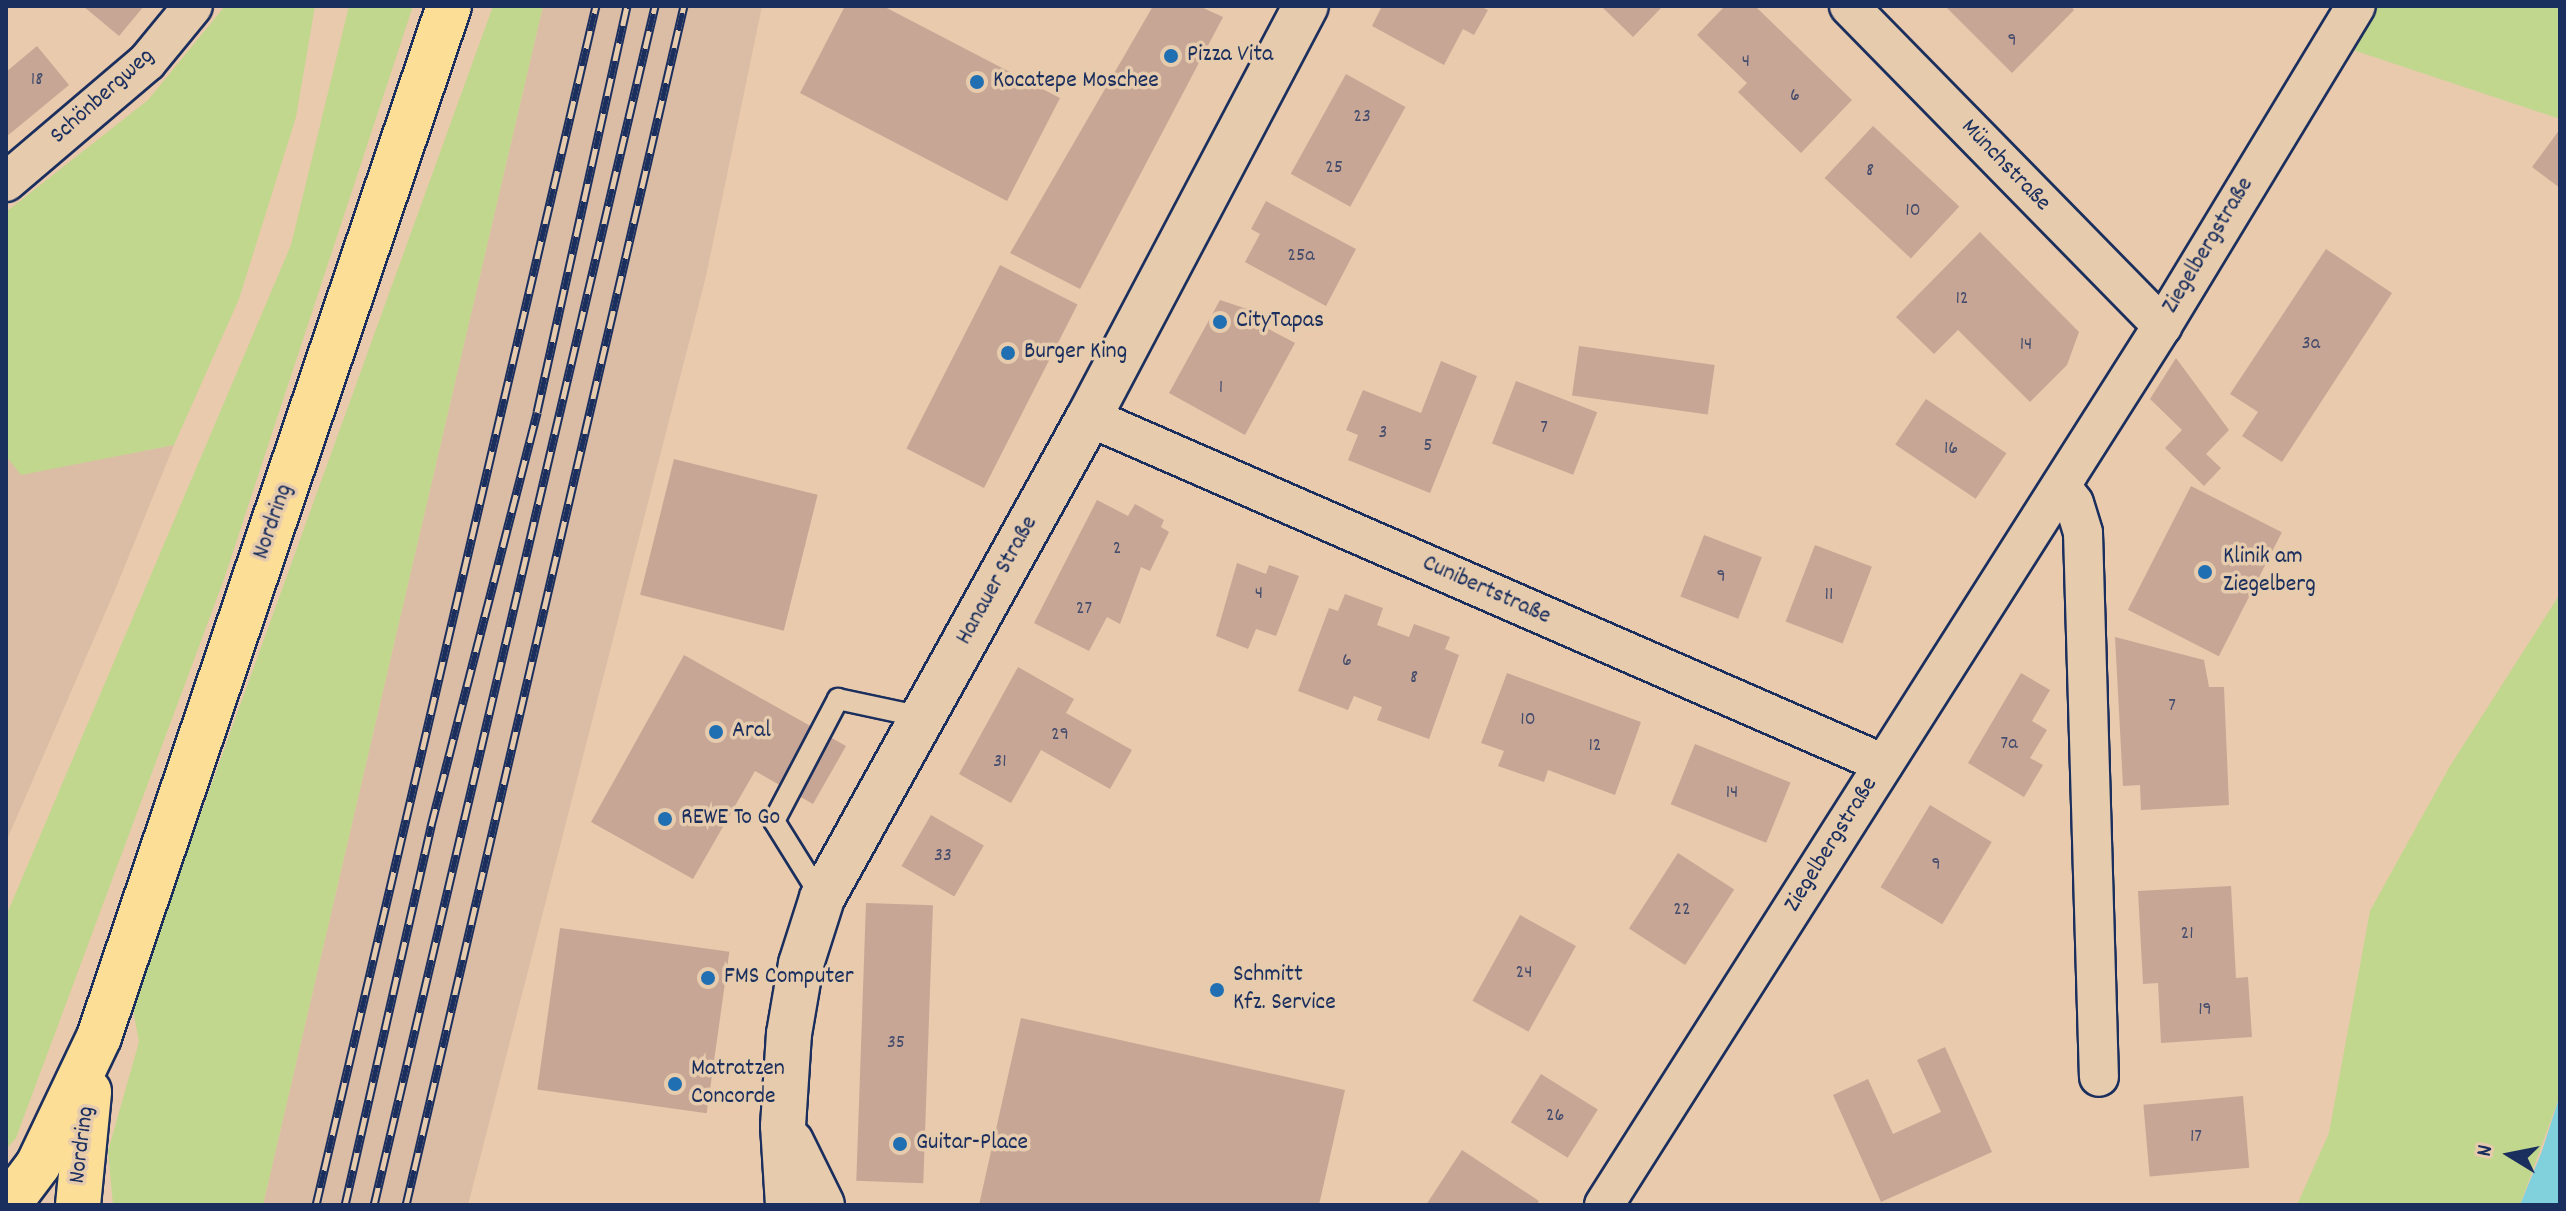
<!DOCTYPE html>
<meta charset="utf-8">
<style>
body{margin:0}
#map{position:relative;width:2566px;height:1211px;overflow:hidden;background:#e9caac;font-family:Dekko,sans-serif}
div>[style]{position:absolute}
.built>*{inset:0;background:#dbbca4}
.green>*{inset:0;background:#c1d78d}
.water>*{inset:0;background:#81d1dc}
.building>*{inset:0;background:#c7a696;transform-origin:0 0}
.roads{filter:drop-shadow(2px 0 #1b2f5e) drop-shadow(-2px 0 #1b2f5e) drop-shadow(0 2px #1b2f5e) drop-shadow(0 -2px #1b2f5e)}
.lane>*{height:20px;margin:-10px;padding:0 10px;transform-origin:10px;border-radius:10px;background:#e6cbad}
.street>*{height:38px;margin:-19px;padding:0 19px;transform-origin:19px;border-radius:19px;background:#e6cbad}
.secondary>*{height:44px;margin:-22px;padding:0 22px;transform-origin:22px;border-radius:22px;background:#e6cbad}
.primary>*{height:44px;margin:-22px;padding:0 22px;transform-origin:22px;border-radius:22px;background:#fdde96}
.rail>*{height:9px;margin-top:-4.5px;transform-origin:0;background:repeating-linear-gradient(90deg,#e6cbad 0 18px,#1b2f5e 0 36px);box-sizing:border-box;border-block:2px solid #1b2f5e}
.dots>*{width:22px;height:22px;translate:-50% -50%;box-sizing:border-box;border:4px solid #e6cbad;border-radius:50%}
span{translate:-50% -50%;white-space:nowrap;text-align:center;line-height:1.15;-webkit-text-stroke:7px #e6cbad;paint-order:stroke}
.number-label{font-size:20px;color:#464d6c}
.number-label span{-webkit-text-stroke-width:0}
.poi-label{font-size:24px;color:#1b2f5e}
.left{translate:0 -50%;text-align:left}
.street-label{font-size:24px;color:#1b2f5e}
.frame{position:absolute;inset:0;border:8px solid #1b2f5e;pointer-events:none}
.north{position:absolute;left:2470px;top:1115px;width:80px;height:80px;-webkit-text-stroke:6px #e6cbad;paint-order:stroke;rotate:280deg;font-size:22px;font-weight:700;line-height:32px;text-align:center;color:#1b2f5e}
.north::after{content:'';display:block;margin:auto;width:28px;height:36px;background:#1b2f5e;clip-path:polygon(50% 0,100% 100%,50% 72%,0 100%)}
</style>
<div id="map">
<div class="built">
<div style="clip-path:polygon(543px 6px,762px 6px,706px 276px,468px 1205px,263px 1205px)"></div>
<div style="clip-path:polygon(174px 445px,115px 590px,6px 842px,6px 456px,21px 474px)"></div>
</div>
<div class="green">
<div style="clip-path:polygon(225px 6px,315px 6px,296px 117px,239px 299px,174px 445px,21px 475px,6px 456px,6px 212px,148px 100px)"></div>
<div style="clip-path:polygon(349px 6px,413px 6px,224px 579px,16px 1138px,6px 1149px,6px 916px,291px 245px)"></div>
<div style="clip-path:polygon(493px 6px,543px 6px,263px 1205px,113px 1205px,108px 1151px,139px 1042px,132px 1004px)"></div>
<div style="clip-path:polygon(2376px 6px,2560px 6px,2560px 119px,2350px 49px)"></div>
<div style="clip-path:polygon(2560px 594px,2560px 1095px,2520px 1205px,2297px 1205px,2329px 1133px,2370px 911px,2450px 766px)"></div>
</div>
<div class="water">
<div style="clip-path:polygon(2560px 1095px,2560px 1205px,2520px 1205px,2542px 1151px)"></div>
</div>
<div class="building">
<div style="clip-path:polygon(83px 6px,144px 6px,119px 36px)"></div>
<div style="clip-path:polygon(845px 6px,883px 6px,1060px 98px,1007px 201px,800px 93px)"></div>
<div style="clip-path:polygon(1153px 6px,1199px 6px,1223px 17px,1080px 289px,1010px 253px)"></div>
<div style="clip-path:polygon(1382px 6px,1480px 6px,1488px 10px,1474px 35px,1463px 29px,1444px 65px,1372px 26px)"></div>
<div style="clip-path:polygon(1601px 6px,1663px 6px,1633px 37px)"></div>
<div style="clip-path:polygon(1725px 6px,1755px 6px,1852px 100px,1801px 153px,1738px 92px,1747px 83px,1697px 35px)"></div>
<div style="clip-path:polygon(1945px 6px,2071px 6px,2074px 10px,2012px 73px)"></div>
<div style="clip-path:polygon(37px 46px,69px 85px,6px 137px,6px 72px)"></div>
<div style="left:1346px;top:74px;width:68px;height:114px;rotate:29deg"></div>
<div style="left:1873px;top:126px;width:118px;height:71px;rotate:43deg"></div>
<div style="clip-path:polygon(2560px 129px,2560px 188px,2532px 167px)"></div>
<div style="clip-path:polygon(1266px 201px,1356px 249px,1326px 306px,1245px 262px,1260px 234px,1251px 229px)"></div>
<div style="clip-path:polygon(1980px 232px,2079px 332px,2067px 365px,2030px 402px,1958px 330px,1934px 354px,1896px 317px)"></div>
<div style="clip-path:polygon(2326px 249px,2392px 293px,2282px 462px,2242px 436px,2258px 412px,2230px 394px)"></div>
<div style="left:1000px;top:265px;width:87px;height:206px;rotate:27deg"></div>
<div style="clip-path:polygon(1220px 300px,1271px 317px,1265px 327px,1295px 343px,1245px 435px,1169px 393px)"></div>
<div style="left:1579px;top:346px;width:137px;height:50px;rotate:8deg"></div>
<div style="clip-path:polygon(2176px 358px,2229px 430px,2206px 454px,2221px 468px,2204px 486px,2165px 448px,2182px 430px,2150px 399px)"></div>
<div style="clip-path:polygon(1441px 361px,1477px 376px,1430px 493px,1348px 460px,1358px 435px,1346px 430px,1363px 390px,1421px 413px)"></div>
<div style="left:1516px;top:381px;width:87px;height:67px;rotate:21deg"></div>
<div style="left:1926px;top:399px;width:97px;height:55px;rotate:34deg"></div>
<div style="left:674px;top:459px;width:148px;height:140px;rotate:14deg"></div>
<div style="left:2191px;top:486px;width:102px;height:139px;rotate:27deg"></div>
<div style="clip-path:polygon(1097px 500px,1128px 516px,1135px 504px,1164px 520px,1161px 527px,1169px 532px,1150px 571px,1141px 567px,1120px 624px,1107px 617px,1089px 651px,1034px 623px)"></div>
<div style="left:1704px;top:535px;width:62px;height:66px;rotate:21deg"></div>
<div style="left:1815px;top:545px;width:61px;height:82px;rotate:21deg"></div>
<div style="clip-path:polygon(1237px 563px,1266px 574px,1269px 565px,1299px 576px,1276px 636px,1256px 629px,1248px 649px,1216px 636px)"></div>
<div style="clip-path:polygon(1345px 594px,1383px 608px,1377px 625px,1409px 637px,1414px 624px,1450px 637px,1445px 649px,1459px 655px,1429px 739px,1377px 720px,1382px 707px,1369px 702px,1354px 696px,1348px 710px,1298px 691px,1329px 608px,1338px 611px)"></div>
<div style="clip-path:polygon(2115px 637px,2204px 660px,2209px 687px,2224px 687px,2229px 805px,2141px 810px,2140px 785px,2123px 786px)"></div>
<div style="clip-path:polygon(684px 655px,846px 746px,813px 804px,755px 771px,693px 879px,591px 822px)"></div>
<div style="clip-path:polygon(1018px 667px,1074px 699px,1066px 713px,1132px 750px,1110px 789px,1041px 750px,1011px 803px,959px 774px)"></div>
<div style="clip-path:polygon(1507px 673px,1641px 722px,1615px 795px,1548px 770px,1544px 782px,1498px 766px,1504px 751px,1481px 743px)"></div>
<div style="clip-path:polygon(2021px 673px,2050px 690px,2032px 721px,2047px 730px,2030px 758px,2043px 765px,2024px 797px,1968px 763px)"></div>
<div style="left:1695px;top:744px;width:103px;height:65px;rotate:22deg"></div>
<div style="left:1930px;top:805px;width:72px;height:96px;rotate:31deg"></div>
<div style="left:931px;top:815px;width:61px;height:59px;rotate:30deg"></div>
<div style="left:1678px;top:853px;width:67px;height:90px;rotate:33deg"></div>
<div style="clip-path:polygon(2231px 886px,2236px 978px,2248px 977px,2252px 1037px,2161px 1043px,2158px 983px,2143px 984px,2138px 891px)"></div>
<div style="left:866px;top:903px;width:67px;height:278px;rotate:2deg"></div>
<div style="left:1520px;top:915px;width:64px;height:98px;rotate:29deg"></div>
<div style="left:560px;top:928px;width:171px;height:163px;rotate:8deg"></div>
<div style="clip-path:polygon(1021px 1018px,1345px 1090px,1319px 1205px,979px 1205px)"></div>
<div style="clip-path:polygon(1945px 1047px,1992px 1152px,1881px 1202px,1833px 1095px,1868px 1079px,1893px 1134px,1941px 1112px,1917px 1060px)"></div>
<div style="left:1541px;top:1074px;width:67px;height:57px;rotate:32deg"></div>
<div style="left:2243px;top:1096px;width:72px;height:100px;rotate:85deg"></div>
<div style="clip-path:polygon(1462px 1150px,1539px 1201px,1536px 1205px,1426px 1205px)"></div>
</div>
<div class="roads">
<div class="lane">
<div style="left:822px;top:898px;width:91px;rotate:-121.9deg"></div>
<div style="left:774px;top:821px;width:138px;rotate:-62.3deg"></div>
<div style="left:838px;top:699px;width:86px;rotate:12.1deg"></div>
</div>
<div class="street">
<div style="left:1849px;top:6px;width:448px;rotate:45.6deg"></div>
<div style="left:6px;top:182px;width:185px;rotate:-40.4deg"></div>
<div style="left:147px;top:62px;width:72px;rotate:-50.6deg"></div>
<div style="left:1089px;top:417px;width:867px;rotate:23.58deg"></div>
<div style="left:2061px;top:486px;width:21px;rotate:53deg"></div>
<div style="left:2074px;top:503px;width:31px;rotate:73deg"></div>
<div style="left:2083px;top:533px;width:544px;rotate:88.32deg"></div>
<div style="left:1604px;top:1205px;width:1041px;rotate:-57.59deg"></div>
<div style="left:2162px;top:326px;width:374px;rotate:-58.8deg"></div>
</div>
<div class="secondary">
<div style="left:791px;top:1142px;width:70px;rotate:63.8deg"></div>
<div style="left:788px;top:1205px;width:79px;rotate:-93.6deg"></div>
<div style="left:783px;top:1126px;width:92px;rotate:-86.3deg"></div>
<div style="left:789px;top:1034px;width:71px;rotate:-80.3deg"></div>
<div style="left:801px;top:964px;width:69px;rotate:-72.3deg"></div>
<div style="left:822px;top:898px;width:550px;rotate:-60.97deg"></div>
<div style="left:1089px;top:417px;width:465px;rotate:-62.2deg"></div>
</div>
<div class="primary">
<div style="left:8px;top:1205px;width:50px;rotate:-53.1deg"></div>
<div style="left:38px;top:1165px;width:142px;rotate:-64.5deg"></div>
<div style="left:99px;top:1037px;width:1089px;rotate:-71.25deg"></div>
<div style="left:78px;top:1205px;width:114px;rotate:-84.4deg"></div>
</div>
</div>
<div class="rail">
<div style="left:316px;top:1205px;width:1231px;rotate:-76.86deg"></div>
<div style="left:345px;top:1205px;width:389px;rotate:-77.2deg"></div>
<div style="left:431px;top:826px;width:427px;rotate:-75.6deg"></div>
<div style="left:537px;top:412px;width:416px;rotate:-77.5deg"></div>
<div style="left:374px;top:1205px;width:1231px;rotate:-76.81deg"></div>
<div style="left:406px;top:1205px;width:1231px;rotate:-76.95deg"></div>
</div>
<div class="dots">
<div style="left:1171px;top:56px;background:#1f6fb2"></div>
<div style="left:977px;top:82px;background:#1f6fb2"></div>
<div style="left:1220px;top:322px;background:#1f6fb2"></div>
<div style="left:1008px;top:353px;background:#1f6fb2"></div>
<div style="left:2205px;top:572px;background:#1f6fb2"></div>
<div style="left:716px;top:732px;background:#1f6fb2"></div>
<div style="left:665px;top:819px;background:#1f6fb2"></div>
<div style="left:708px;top:978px;background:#1f6fb2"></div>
<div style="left:1217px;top:990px;background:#1f6fb2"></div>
<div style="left:675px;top:1084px;background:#1f6fb2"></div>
<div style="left:900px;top:1144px;background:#1f6fb2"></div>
</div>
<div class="number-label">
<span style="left:2012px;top:41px">9</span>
<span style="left:1746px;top:62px">4</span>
<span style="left:37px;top:80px">18</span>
<span style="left:1795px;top:96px">6</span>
<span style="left:1362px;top:117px">23</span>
<span style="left:1334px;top:168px">25</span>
<span style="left:1870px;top:171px">8</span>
<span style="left:1913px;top:211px">10</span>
<span style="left:1301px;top:256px">25a</span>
<span style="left:1962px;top:299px">12</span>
<span style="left:2311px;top:344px">3a</span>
<span style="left:2026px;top:345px">14</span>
<span style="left:1221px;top:388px">1</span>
<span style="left:1544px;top:428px">7</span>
<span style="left:1383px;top:433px">3</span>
<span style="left:1428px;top:446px">5</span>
<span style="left:1951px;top:449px">16</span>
<span style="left:1117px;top:549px">2</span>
<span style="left:1721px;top:577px">9</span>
<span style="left:1259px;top:594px">4</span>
<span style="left:1829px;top:595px">11</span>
<span style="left:1084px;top:609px">27</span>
<span style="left:1347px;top:661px">6</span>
<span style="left:1414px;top:678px">8</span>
<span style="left:2172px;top:706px">7</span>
<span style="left:1528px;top:720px">10</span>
<span style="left:1060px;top:735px">29</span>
<span style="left:2009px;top:744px">7a</span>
<span style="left:1595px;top:746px">12</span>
<span style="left:1000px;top:762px">31</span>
<span style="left:1732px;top:793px">14</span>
<span style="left:943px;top:856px">33</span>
<span style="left:1936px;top:865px">9</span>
<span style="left:1682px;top:910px">22</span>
<span style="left:2187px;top:934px">21</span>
<span style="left:1524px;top:973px">24</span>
<span style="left:2205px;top:1010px">19</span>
<span style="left:896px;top:1043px">35</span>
<span style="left:1555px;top:1116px">26</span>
<span style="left:2196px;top:1137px">17</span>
</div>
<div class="poi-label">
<span class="left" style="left:1187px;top:56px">Pizza Vita</span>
<span class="left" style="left:993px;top:82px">Kocatepe Moschee</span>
<span class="left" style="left:1236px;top:322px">CityTapas</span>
<span class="left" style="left:1024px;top:353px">Burger King</span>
<span class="left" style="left:2223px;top:572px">Klinik am<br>Ziegelberg</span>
<span class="left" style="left:732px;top:732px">Aral</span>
<span class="left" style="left:681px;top:819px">REWE To Go</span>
<span class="left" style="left:1233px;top:990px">Schmitt<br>Kfz. Service</span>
<span class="left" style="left:724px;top:978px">FMS Computer</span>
<span class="left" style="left:691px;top:1084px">Matratzen<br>Concorde</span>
<span class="left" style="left:916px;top:1144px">Guitar-Place</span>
</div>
<div class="street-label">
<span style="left:103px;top:97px;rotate:-42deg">Schönbergweg</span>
<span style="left:2005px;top:166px;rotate:46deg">Münchstraße</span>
<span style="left:2209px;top:246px;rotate:-59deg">Ziegelbergstraße</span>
<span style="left:274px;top:522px;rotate:-71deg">Nordring</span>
<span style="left:998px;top:581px;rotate:-61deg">Hanauer Straße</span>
<span style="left:1486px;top:591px;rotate:24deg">Cunibertstraße</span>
<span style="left:1832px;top:845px;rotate:-58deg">Ziegelbergstraße</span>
<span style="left:83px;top:1145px;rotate:-83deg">Nordring</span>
</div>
<div class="frame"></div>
<div class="north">N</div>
</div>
